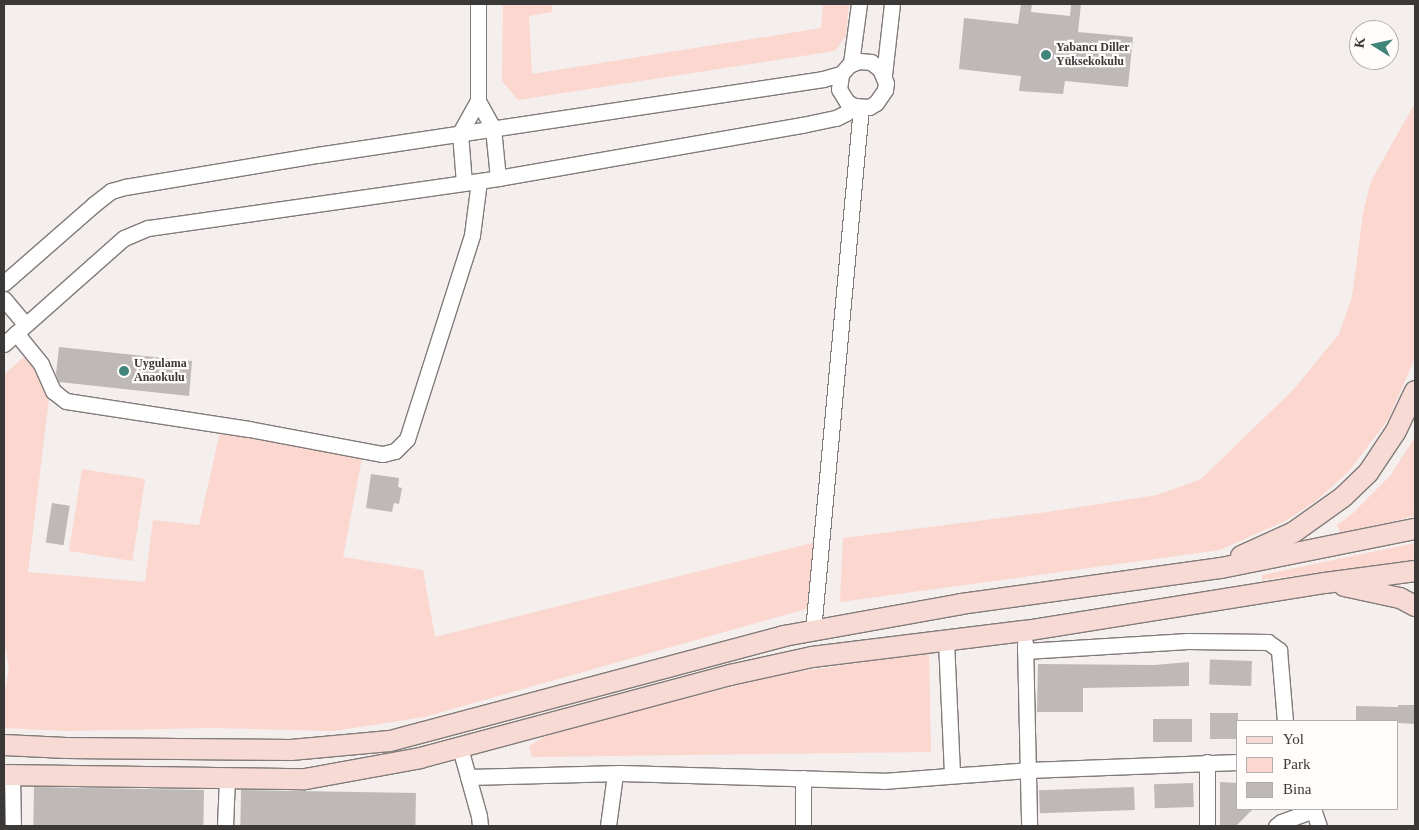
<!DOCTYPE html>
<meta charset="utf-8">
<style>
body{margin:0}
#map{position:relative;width:1419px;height:830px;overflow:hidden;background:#f4eeec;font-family:Georgia,serif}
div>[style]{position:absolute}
.green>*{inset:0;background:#fbd7d0;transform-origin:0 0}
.building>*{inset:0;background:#beb8b7;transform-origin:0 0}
.roads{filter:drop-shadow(1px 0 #817b7a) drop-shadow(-1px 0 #817b7a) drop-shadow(0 1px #817b7a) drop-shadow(0 -1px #817b7a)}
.minor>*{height:15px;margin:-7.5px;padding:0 7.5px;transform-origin:7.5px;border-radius:7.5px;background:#fff}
.major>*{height:20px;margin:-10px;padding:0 10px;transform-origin:10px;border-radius:10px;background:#f7dad4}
.dots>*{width:14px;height:14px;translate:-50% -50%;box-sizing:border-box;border:2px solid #fffcfb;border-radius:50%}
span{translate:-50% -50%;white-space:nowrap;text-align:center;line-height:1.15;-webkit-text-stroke:4.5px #fffcfb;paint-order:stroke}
.poi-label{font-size:12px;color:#3b3938;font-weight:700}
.left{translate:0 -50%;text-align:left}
.frame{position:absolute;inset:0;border:5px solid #3b3938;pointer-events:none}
.legend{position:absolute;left:1236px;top:720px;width:162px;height:90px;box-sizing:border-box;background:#fffcfb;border:1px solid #b1aead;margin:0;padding:6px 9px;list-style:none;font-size:15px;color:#3b3938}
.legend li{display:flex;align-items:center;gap:10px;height:25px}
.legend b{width:25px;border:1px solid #b1aead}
.north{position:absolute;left:1349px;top:20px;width:50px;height:50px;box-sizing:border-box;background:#fffcfb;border:1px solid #b1aead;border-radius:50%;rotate:280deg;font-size:14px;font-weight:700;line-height:20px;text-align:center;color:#3b3938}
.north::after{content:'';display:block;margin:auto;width:18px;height:22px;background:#41857a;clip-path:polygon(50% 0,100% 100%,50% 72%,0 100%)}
</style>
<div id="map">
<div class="green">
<div style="clip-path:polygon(503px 4px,552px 4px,552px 12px,529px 16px,532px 74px,821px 28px,823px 4px,849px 4px,846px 35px,835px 51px,518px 100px,502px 81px)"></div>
<div style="clip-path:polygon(1415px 103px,1415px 358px,1388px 420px,1349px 471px,1316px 501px,1287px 520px,1220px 550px,840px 602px,843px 538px,1047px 512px,1157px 495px,1201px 479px,1294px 389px,1339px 334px,1352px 297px,1363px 213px,1371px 181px)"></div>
<div style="clip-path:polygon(26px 355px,38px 366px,49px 398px,28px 572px,145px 582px,153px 520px,199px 525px,220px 432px,362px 458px,343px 557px,423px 570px,435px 637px,816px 542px,813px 607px,424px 717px,333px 731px,211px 728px,66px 731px,4px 728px,4px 693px,9px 670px,4px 640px,4px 375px)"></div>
<div style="clip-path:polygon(1415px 437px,1415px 505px,1413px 505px,1415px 507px,1415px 516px,1340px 533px,1337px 525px,1352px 514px,1390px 476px)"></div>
<div style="left:82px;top:469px;width:64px;height:83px;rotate:9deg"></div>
<div style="clip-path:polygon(1415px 543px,1415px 562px,1262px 580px,1262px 575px)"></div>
<div style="clip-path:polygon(929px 652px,931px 752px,532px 757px,529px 746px,544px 737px,603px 719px,778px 675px)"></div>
</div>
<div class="building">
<div style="clip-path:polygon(1021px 4px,1032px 4px,1031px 12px,1070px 16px,1071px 4px,1081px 4px,1078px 32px,1133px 37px,1128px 87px,1065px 81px,1063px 94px,1019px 91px,1021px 76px,959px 69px,964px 18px,1018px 24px)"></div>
<div style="clip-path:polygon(59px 347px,192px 361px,189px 396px,59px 382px,56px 374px)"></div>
<div style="clip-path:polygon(371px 474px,399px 478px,398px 487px,402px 488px,399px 504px,394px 503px,392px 512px,366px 508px)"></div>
<div style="left:52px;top:503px;width:18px;height:40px;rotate:9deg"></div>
<div style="left:1252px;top:661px;width:25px;height:42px;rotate:92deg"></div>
<div style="clip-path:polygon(1189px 662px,1189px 686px,1083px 688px,1083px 712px,1037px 712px,1038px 664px,1154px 665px)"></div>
<div style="clip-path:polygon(1398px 705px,1415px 705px,1415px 724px,1398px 723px,1398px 721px,1356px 721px,1356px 706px,1398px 707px)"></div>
<div style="left:1210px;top:713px;width:28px;height:26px"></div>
<div style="left:1153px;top:719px;width:39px;height:23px"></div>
<div style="clip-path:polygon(1220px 782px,1238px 783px,1238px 809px,1253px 809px,1236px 826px,1220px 826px)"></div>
<div style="left:1193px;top:783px;width:24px;height:39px;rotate:88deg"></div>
<div style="left:34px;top:787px;width:170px;height:39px;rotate:1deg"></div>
<div style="left:1134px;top:787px;width:23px;height:95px;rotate:88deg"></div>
<div style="left:241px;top:790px;width:175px;height:36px;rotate:1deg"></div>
</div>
<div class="roads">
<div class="minor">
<div style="left:851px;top:63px;width:60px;rotate:-82.3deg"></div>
<div style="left:884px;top:75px;width:71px;rotate:-83.6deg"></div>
<div style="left:478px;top:101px;width:31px;rotate:61deg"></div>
<div style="left:493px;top:128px;width:50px;rotate:84.3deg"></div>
<div style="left:464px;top:183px;width:50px;rotate:-94.6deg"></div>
<div style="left:460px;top:133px;width:37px;rotate:-61deg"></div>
<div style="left:478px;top:101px;width:97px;rotate:-90deg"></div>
<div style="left:4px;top:283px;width:118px;rotate:-41.2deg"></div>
<div style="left:93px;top:205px;width:23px;rotate:-38deg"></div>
<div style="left:111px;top:191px;width:15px;rotate:-16deg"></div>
<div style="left:125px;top:187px;width:195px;rotate:-9.5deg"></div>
<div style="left:317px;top:155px;width:512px;rotate:-8.54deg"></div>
<div style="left:823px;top:79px;width:19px;rotate:-16deg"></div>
<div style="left:841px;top:74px;width:12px;rotate:-48deg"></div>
<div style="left:849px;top:65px;width:11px;rotate:-22deg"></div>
<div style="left:859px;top:61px;width:12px;rotate:5deg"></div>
<div style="left:871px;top:62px;width:11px;rotate:38deg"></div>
<div style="left:880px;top:69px;width:15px;rotate:67deg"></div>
<div style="left:886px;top:83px;width:7px;rotate:98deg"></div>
<div style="left:885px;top:90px;width:16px;rotate:125deg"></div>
<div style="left:876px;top:103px;width:8px;rotate:150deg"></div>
<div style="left:869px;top:107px;width:15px;rotate:-176deg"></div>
<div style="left:854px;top:106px;width:8px;rotate:-150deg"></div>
<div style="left:847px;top:102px;width:15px;rotate:-122deg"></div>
<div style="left:839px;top:89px;width:15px;rotate:-82deg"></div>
<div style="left:4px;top:299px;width:33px;rotate:50deg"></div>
<div style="left:16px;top:333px;width:40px;rotate:51deg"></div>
<div style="left:41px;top:364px;width:30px;rotate:66deg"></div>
<div style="left:53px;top:391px;width:16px;rotate:38deg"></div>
<div style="left:66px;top:401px;width:185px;rotate:8.7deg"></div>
<div style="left:249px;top:429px;width:136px;rotate:10.6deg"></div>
<div style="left:383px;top:454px;width:12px;rotate:-14deg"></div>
<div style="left:395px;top:451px;width:17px;rotate:-45deg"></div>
<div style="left:407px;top:439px;width:214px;rotate:-72.3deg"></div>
<div style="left:472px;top:235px;width:54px;rotate:-82.6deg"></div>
<div style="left:4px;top:344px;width:160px;rotate:-41.5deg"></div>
<div style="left:124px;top:238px;width:26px;rotate:-23deg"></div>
<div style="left:148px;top:228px;width:354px;rotate:-8.1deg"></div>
<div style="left:498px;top:178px;width:309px;rotate:-9.9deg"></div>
<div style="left:802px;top:125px;width:35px;rotate:-12deg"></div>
<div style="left:836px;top:118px;width:11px;rotate:-27deg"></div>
<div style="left:846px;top:113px;width:11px;rotate:-41deg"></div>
<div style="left:813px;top:631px;width:526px;rotate:-84.77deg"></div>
<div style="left:946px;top:641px;width:134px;rotate:87.4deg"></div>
<div style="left:1025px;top:643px;width:183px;rotate:88.7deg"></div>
<div style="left:1025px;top:651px;width:163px;rotate:-3.5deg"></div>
<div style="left:1188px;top:641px;width:80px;rotate:0.7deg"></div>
<div style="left:1268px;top:642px;width:14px;rotate:36deg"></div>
<div style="left:1279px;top:650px;width:71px;rotate:85.2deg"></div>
<div style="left:460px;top:748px;width:71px;rotate:74.4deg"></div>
<div style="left:479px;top:816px;width:10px;rotate:84deg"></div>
<div style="left:12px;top:775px;width:51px;rotate:88.9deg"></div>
<div style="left:468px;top:777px;width:153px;rotate:-1.5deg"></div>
<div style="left:621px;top:773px;width:262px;rotate:1.7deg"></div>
<div style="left:883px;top:781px;width:145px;rotate:-4.3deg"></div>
<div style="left:1028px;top:770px;width:210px;rotate:-2.2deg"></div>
<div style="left:803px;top:778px;width:48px;rotate:90deg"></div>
<div style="left:1313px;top:809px;width:18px;rotate:71deg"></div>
<div style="left:225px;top:826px;width:48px;rotate:-87.6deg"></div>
<div style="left:608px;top:826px;width:52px;rotate:-82.3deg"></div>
<div style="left:1207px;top:826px;width:64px;rotate:-90deg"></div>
<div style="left:1276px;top:826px;width:6px;rotate:-39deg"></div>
<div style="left:1281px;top:822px;width:35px;rotate:-20deg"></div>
</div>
<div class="major">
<div style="left:1241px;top:556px;width:58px;rotate:-24.4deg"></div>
<div style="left:1294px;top:532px;width:60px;rotate:-35.5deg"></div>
<div style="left:1343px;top:497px;width:35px;rotate:-44deg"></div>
<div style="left:1368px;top:473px;width:50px;rotate:-56.3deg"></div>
<div style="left:1396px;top:431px;width:44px;rotate:-64.6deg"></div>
<div style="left:1344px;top:586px;width:57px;rotate:12.1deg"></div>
<div style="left:1400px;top:598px;width:17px;rotate:28deg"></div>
<div style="left:4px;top:745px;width:62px;rotate:2.8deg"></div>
<div style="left:66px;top:748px;width:225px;rotate:0.5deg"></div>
<div style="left:291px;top:750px;width:99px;rotate:-5.2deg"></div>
<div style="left:390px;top:741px;width:408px;rotate:-14.9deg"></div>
<div style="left:784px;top:636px;width:180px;rotate:-10.2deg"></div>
<div style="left:961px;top:604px;width:262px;rotate:-7.9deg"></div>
<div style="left:1221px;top:568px;width:198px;rotate:-11.4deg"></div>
<div style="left:4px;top:775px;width:301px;rotate:0.8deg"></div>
<div style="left:305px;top:779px;width:117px;rotate:-10.3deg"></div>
<div style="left:420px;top:758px;width:321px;rotate:-15deg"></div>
<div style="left:730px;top:675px;width:84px;rotate:-12.4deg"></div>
<div style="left:812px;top:657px;width:215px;rotate:-7deg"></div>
<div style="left:1025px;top:631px;width:304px;rotate:-9.1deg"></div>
<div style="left:1325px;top:583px;width:91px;rotate:-7.6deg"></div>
</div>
</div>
<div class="dots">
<div style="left:1046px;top:55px;background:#41857a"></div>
<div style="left:124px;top:371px;background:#41857a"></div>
</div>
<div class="poi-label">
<span class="left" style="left:1056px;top:55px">Yabancı Diller<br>Yüksekokulu</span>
<span class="left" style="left:134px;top:371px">Uygulama<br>Anaokulu</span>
</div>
<div class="frame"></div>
<ul class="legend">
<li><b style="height:6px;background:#f7dad4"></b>Yol</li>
<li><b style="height:14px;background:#fbd7d0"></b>Park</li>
<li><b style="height:14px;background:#beb8b7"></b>Bina</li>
</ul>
<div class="north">K</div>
</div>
